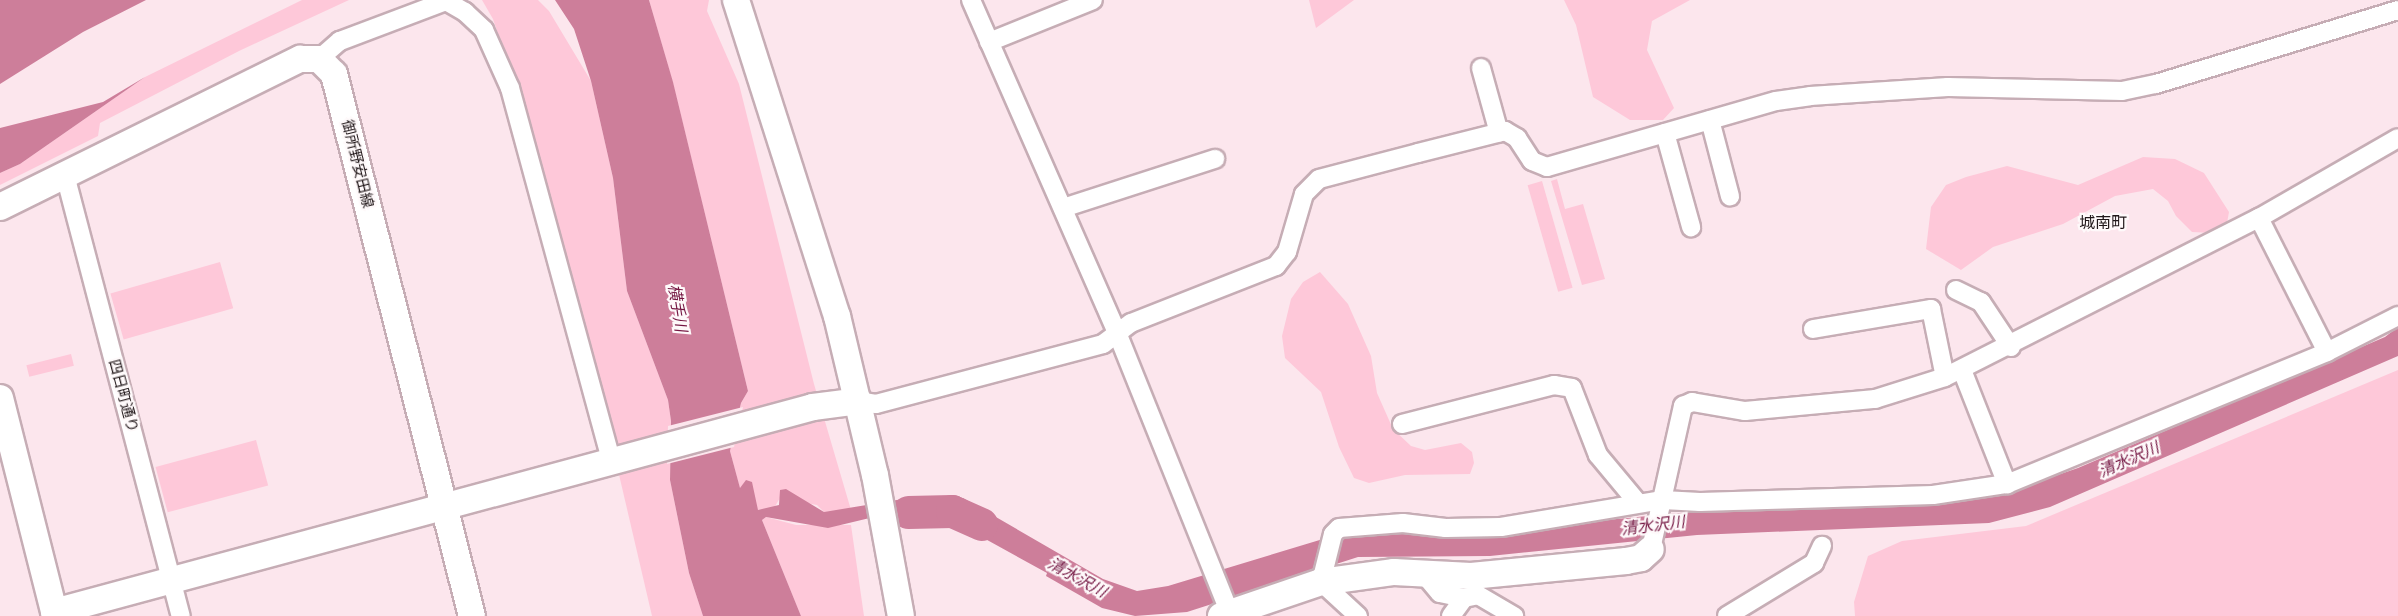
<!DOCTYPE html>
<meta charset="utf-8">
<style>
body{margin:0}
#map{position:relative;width:2398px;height:616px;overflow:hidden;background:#fce6ed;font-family:Rubik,"Noto Sans JP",sans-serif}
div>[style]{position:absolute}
.green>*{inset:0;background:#fec8d9;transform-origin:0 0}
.water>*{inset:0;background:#cd7e9a}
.pier>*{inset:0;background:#fce6ed}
.river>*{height:33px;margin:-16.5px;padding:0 16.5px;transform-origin:16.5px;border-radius:16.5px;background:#cd7e9a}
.roads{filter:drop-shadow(2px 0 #c6adb5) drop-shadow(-2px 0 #c6adb5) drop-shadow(0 2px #c6adb5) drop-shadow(0 -2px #c6adb5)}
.street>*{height:18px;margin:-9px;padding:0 9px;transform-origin:9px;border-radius:9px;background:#fff}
.secondary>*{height:26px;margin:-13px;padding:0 13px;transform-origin:13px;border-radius:13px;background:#fff}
span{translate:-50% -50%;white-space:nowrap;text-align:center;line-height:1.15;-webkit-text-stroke:4.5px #fef9fa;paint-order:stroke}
.street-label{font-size:15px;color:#201719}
.neighbourhood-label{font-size:16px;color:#201719}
.water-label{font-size:16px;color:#741642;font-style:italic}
</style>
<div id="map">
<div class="green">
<div style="clip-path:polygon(302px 0,349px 0,239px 51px,100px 123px,98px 136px,0 185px,0 173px,20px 164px,145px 77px)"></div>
<div style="clip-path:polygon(482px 0,538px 0,549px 11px,591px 81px,613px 178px,627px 291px,668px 400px,671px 421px,670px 480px,689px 573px,703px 616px,652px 616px,610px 436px,517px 91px,493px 19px)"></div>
<div style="clip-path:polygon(649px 0,709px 0,707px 11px,739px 84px,814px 384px,851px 510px,824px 512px,817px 505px,780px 498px,774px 508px,758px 510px,740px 489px,730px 451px,741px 403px,748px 391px,673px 83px)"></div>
<div style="clip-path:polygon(1309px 0,1354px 0,1316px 28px)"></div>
<div style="clip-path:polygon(1564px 0,1690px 0,1652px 21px,1647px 50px,1674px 108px,1663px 120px,1630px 120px,1593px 97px,1576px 25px)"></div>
<div style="clip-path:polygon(2143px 157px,2175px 159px,2204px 173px,2229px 212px,2227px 223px,2212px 233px,2192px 232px,2176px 216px,2168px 201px,2153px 189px,2115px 196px,2063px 224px,1993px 247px,1961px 270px,1926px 249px,1931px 207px,1946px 185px,1966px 177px,2007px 166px,2078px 185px)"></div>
<div style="clip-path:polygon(1557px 179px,1565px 209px,1583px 204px,1605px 279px,1582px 285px,1551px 181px)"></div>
<div style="left:1542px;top:181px;width:111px;height:15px;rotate:74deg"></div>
<div style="left:220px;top:262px;width:48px;height:114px;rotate:74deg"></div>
<div style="clip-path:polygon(1320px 272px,1348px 304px,1371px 356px,1377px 393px,1393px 429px,1411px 446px,1425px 450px,1461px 443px,1472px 452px,1474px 463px,1470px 474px,1405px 475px,1369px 483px,1354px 478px,1339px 447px,1321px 392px,1285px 358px,1282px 336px,1291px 299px,1303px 282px)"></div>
<div style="left:71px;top:354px;width:12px;height:46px;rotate:76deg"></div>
<div style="clip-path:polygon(2398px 370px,2398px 616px,1855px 616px,1854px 602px,1868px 556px,1902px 541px,2026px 526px)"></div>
<div style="left:256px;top:440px;width:47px;height:104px;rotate:75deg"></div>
<div style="clip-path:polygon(766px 517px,796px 525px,851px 525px,864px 616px,801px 616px,762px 520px)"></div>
</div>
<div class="water">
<div style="clip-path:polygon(0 0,146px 0,83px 32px,0 84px)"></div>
<div style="clip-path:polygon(555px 0,649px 0,673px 82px,748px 391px,741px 403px,730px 451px,740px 488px,746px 480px,752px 482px,758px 510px,779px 505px,780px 490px,786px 489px,824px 512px,903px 499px,963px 498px,1103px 579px,1137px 591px,1168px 586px,1323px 539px,1365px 531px,1565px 524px,1710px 510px,1937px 505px,1999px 495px,2078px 468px,2385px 337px,2398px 327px,2398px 356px,2050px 507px,1989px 523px,1697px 535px,1490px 556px,1358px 557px,1187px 612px,1135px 616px,1102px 608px,1046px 576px,1047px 573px,940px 514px,940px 506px,924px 505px,828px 528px,766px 517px,762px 520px,801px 616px,703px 616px,689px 573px,670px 480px,671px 421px,668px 400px,627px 291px,613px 178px,591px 81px,574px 29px)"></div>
<div style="clip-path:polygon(145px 77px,20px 164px,0 173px,0 128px,103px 102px)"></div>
</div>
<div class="pier">
<div style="clip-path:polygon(743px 407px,734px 447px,667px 464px,668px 426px)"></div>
</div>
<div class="river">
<div style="left:908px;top:512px;width:44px;rotate:-1.3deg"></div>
<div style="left:952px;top:511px;width:32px;rotate:24deg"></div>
</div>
<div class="roads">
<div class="street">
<div style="left:971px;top:0;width:366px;rotate:66.3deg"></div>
<div style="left:1118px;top:335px;width:300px;rotate:68.1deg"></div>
<div style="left:989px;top:42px;width:112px;rotate:-22deg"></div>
<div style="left:319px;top:59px;width:28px;rotate:-41deg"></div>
<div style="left:340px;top:41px;width:113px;rotate:-20.7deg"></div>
<div style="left:446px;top:1px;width:22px;rotate:30deg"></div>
<div style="left:465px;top:12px;width:26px;rotate:43deg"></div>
<div style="left:484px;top:30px;width:64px;rotate:65.9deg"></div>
<div style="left:510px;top:88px;width:385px;rotate:74.8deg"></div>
<div style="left:1481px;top:68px;width:67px;rotate:74.5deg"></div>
<div style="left:1710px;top:120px;width:79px;rotate:75.3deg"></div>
<div style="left:1665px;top:133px;width:98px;rotate:74.5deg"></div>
<div style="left:65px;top:175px;width:456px;rotate:75.3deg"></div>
<div style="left:1063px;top:208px;width:160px;rotate:-17.9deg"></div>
<div style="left:2259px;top:218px;width:150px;rotate:63.1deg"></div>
<div style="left:1956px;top:290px;width:28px;rotate:26deg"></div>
<div style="left:1981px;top:302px;width:54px;rotate:56.3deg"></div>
<div style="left:1813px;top:329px;width:120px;rotate:-9.6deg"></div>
<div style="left:1931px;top:309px;width:69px;rotate:78.4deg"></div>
<div style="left:1962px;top:370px;width:123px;rotate:68.5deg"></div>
<div style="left:859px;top:401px;width:17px;rotate:10deg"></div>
<div style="left:876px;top:404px;width:235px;rotate:-14.8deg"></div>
<div style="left:1103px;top:344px;width:35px;rotate:-37deg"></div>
<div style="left:1131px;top:323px;width:156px;rotate:-21.5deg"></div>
<div style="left:1276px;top:266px;width:18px;rotate:-52deg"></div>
<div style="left:1287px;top:252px;width:60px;rotate:-73.7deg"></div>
<div style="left:1304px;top:194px;width:21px;rotate:-45deg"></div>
<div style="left:1319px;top:179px;width:102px;rotate:-14.7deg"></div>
<div style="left:1418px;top:153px;width:90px;rotate:-14.2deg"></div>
<div style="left:1505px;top:131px;width:14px;rotate:30deg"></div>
<div style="left:1517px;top:138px;width:27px;rotate:57deg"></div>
<div style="left:1532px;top:161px;width:16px;rotate:22deg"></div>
<div style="left:1547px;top:167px;width:238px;rotate:-16.1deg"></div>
<div style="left:1776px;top:101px;width:34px;rotate:-8deg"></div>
<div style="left:1810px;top:96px;width:138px;rotate:-3.7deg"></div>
<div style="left:1948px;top:87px;width:174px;rotate:1.3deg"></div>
<div style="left:2122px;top:91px;width:35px;rotate:-12deg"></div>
<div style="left:2156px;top:84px;width:253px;rotate:-17deg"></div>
<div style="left:1402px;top:424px;width:157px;rotate:-14.4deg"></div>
<div style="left:1554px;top:385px;width:18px;rotate:9deg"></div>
<div style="left:1572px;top:388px;width:72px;rotate:68.8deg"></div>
<div style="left:1598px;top:455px;width:62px;rotate:50.2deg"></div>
<div style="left:1651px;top:549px;width:147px;rotate:-77.4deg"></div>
<div style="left:1683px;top:406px;width:10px;rotate:-24deg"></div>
<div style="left:1692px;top:402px;width:54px;rotate:9.6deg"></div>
<div style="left:1745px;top:411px;width:131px;rotate:-5.3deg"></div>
<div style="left:1875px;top:399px;width:73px;rotate:-17.4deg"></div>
<div style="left:1945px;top:377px;width:352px;rotate:-26.9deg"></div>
<div style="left:2259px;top:218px;width:160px;rotate:-29.9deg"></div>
<div style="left:1423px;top:573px;width:26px;rotate:50deg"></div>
<div style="left:1440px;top:593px;width:25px;rotate:12deg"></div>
<div style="left:1464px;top:598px;width:14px;rotate:-12deg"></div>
<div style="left:1478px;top:595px;width:42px;rotate:30.3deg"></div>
<div style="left:1358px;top:616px;width:50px;rotate:-137.4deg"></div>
<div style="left:1321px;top:582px;width:49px;rotate:-76deg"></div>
<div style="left:1333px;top:534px;width:8px;rotate:-45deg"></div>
<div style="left:1339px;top:528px;width:64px;rotate:-4.5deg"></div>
<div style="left:1403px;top:523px;width:43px;rotate:6.6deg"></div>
<div style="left:1446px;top:528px;width:55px;rotate:-1deg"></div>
<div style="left:1501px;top:527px;width:164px;rotate:-9.5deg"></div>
<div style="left:1663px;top:500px;width:37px;rotate:3deg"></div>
<div style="left:1700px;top:502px;width:233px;rotate:-1.7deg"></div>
<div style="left:1933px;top:495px;width:75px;rotate:-8.5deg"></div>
<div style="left:2007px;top:484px;width:346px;rotate:-22.4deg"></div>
<div style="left:2327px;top:352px;width:80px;rotate:-26.9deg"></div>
<div style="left:1451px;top:616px;width:22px;rotate:-54deg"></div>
<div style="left:1727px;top:616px;width:102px;rotate:-31.3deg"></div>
<div style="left:1814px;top:563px;width:19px;rotate:-65deg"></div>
</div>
<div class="secondary">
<div style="left:736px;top:0;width:332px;rotate:72.3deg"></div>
<div style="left:837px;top:316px;width:163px;rotate:76.6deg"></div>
<div style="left:875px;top:475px;width:143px;rotate:79.6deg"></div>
<div style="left:0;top:207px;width:335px;rotate:-26.3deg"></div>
<div style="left:300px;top:59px;width:19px"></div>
<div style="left:319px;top:59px;width:21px;rotate:45deg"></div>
<div style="left:334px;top:74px;width:559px;rotate:75.72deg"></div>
<div style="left:0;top:398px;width:225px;rotate:75.8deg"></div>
<div style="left:54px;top:612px;width:786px;rotate:-15.11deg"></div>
<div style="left:813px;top:407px;width:46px;rotate:-7.4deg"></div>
<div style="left:1221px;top:616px;width:106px;rotate:-18.8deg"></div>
<div style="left:1321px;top:582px;width:74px;rotate:-7.8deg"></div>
<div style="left:1394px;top:572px;width:77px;rotate:3deg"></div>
<div style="left:1471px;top:576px;width:156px;rotate:-5.5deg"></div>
<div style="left:1626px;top:561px;width:15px;rotate:-11deg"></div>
<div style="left:1641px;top:558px;width:13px;rotate:-42deg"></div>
</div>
</div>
<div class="street-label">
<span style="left:357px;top:164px;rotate:76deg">御所野安田線</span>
<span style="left:123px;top:396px;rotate:75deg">四日町通り</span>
</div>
<div class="neighbourhood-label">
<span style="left:2103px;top:223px">城南町</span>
</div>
<div class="water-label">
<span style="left:677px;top:308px;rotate:81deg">横手川</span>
<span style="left:2129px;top:460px;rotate:-24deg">清水沢川</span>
<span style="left:1653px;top:526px;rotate:-7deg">清水沢川</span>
<span style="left:1077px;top:578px;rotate:29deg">清水沢川</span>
</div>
</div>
